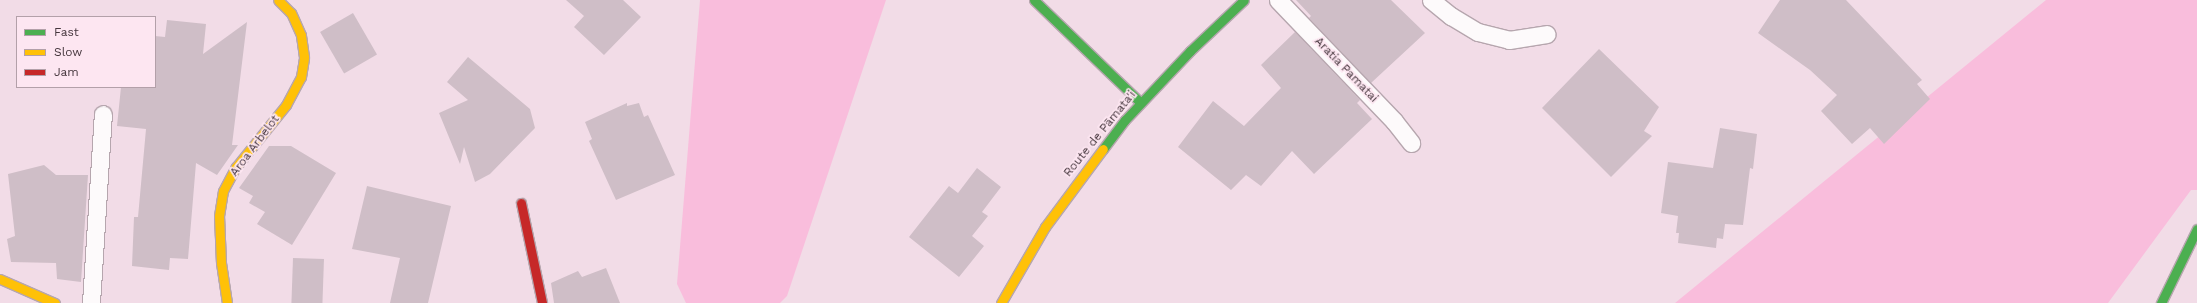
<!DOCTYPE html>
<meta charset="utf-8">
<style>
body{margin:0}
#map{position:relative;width:2197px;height:303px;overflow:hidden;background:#f2dce7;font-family:"Work Sans",sans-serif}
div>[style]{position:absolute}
.green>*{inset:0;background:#f9bddc}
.building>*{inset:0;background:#cfbec7;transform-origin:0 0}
.roads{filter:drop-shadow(1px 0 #b6a6ae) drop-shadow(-1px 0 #b6a6ae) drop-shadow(0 1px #b6a6ae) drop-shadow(0 -1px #b6a6ae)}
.lane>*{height:17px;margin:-8.5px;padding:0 8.5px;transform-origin:8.5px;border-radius:8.5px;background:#fdfafb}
.fast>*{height:9px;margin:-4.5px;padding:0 4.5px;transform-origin:4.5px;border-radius:4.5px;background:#4caf50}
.slow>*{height:9px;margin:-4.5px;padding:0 4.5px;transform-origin:4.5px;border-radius:4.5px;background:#ffc107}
.jam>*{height:9px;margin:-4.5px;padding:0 4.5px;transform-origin:4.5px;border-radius:4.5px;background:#c62828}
span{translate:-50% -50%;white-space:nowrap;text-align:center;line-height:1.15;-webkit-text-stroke:3.5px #fde6f1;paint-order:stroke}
.street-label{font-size:12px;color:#45363d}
.legend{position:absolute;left:16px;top:16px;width:140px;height:72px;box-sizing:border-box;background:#fde6f1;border:1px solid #b3a0a9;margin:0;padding:5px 7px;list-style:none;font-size:12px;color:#45363d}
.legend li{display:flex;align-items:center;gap:8px;height:20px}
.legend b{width:20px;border:1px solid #b3a0a9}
</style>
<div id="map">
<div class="green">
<div style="clip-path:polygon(700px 0,886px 0,787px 296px,780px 303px,686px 303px,677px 284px)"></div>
<div style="clip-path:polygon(2046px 0,2197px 0,2197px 190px,2191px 190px,2108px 303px,1675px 303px)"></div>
</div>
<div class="building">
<div style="clip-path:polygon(566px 0,623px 0,641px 17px,604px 55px,574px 27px,584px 16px)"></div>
<div style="clip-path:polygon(1296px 0,1391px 0,1425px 33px,1371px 83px,1309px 18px,1311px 16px)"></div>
<div style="clip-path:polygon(1780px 0,1846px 0,1922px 80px,1917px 84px,1930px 99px,1884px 144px,1870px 128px,1852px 144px,1821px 111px,1837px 95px,1810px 70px,1758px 33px)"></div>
<div style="left:353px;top:13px;width:48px;height:38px;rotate:60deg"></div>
<div style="clip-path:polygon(167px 20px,206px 24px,203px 54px,247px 22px,232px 145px,238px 145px,217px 175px,196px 163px,188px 259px,170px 258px,169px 270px,132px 266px,134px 217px,138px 217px,146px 129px,117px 126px,121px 87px,155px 87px,155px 36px,165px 37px)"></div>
<div style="clip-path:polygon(1295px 32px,1360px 100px,1357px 103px,1372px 119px,1314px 174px,1292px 151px,1261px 186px,1246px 175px,1231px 190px,1178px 147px,1213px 101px,1244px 126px,1281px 88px,1261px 65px)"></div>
<div style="clip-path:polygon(1599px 49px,1659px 107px,1644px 131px,1652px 136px,1611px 177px,1542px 108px)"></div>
<div style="clip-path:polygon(468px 57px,530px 109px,535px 128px,490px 174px,475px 182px,464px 147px,460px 164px,439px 113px,468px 100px,447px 82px)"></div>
<div style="clip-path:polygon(627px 103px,627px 106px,639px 103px,644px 117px,648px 115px,675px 175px,616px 200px,589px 141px,592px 139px,585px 122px)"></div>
<div style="clip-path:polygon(1720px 128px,1757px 134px,1753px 169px,1750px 168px,1743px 225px,1725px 224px,1723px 239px,1717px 238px,1716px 248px,1678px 243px,1679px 233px,1676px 233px,1678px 216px,1661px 213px,1668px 162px,1713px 168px)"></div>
<div style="clip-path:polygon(269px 146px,291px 146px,336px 173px,292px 245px,257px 224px,265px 212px,249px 203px,253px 196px,239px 188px)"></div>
<div style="clip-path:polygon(44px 165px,56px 175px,88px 175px,81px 282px,57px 279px,56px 263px,11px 262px,7px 239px,15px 236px,8px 174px)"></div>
<div style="clip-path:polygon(977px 168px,1001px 187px,982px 212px,988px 216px,972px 236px,984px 246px,959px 277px,909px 237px,949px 186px,958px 193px)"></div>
<div style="clip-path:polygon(367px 186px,451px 206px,428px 303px,390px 303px,400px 258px,352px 249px)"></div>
<div style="left:293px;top:258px;width:31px;height:45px;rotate:2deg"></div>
<div style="clip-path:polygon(606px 268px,620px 303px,554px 303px,551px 283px,578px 271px,582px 277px)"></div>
</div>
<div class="roads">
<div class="lane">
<div style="left:1278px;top:0;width:168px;rotate:46.2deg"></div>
<div style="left:1394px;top:121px;width:28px;rotate:52deg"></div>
<div style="left:1431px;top:0;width:26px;rotate:39deg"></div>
<div style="left:1451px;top:16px;width:31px;rotate:31deg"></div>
<div style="left:1478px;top:32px;width:32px;rotate:14deg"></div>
<div style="left:1509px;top:40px;width:38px;rotate:-9deg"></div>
<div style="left:91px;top:303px;width:189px;rotate:-86.4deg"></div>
</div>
<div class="fast">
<div style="left:1034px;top:0;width:147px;rotate:43.9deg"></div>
<div style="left:1103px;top:149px;width:36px;rotate:-53deg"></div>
<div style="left:1125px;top:120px;width:95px;rotate:-46.7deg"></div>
<div style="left:1190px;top:51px;width:74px;rotate:-43.4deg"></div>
<div style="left:2161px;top:303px;width:82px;rotate:-64.1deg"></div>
</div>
<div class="slow">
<div style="left:0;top:279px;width:60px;rotate:23.6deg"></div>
<div style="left:227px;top:303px;width:40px;rotate:-98.5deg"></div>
<div style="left:221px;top:263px;width:47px;rotate:-92.4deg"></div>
<div style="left:219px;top:216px;width:25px;rotate:-81deg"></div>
<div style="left:223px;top:191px;width:27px;rotate:-62deg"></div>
<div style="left:236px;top:167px;width:80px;rotate:-51.1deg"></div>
<div style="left:286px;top:105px;width:32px;rotate:-62deg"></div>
<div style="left:301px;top:77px;width:20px;rotate:-81deg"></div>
<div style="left:304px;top:57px;width:22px;rotate:-98deg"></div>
<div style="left:301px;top:35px;width:24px;rotate:-114deg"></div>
<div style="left:291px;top:13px;width:18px;rotate:-135deg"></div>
<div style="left:1001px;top:303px;width:88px;rotate:-59.9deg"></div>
<div style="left:1045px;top:227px;width:97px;rotate:-53.4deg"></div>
</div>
<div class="jam">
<div style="left:521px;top:203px;width:102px;rotate:78.1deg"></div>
</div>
</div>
<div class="street-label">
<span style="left:1346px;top:70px;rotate:46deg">Aratia Pamatai</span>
<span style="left:1100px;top:134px;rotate:-51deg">Route de Pāmata'i</span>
<span style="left:255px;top:146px;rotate:-53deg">Aroa Arbelot</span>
</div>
<ul class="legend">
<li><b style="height:5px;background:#4caf50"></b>Fast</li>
<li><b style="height:5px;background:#ffc107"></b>Slow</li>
<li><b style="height:5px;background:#c62828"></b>Jam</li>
</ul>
</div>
